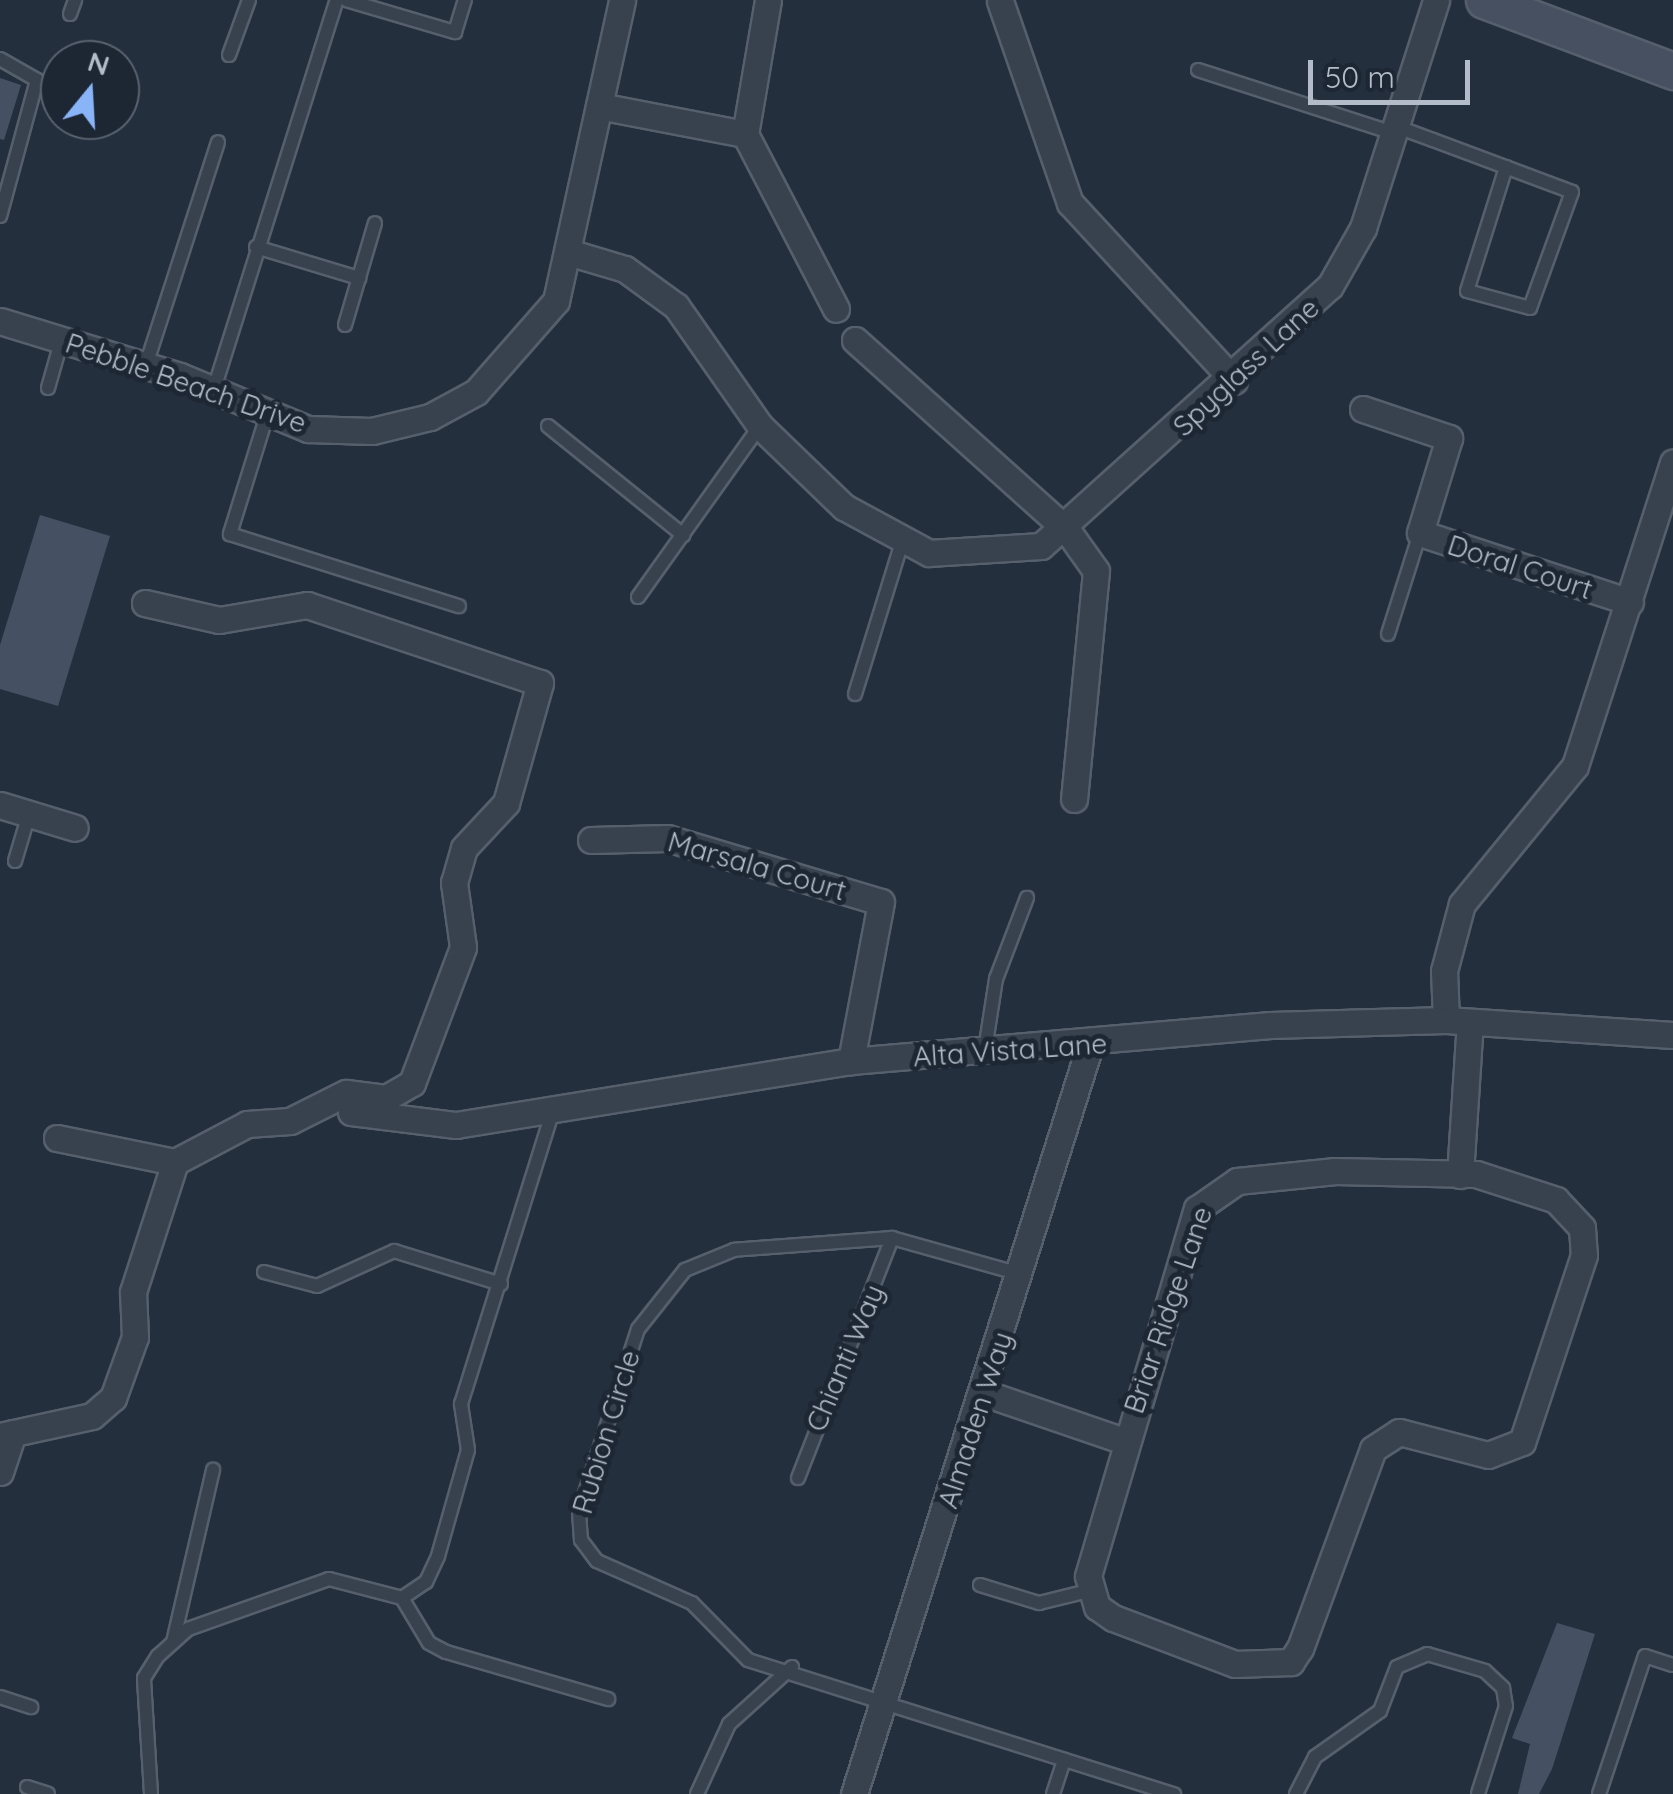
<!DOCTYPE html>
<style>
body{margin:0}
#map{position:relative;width:1673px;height:1794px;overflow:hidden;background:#242f3e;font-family:Quicksand,sans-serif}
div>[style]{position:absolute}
.building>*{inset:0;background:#455162}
.roads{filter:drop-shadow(2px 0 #565f6c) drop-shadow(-2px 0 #565f6c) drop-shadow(0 2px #565f6c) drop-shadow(0 -2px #565f6c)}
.lane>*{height:12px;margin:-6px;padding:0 6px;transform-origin:6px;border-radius:6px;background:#38414e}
.street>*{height:25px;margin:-12.5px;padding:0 12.5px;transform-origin:12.5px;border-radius:12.5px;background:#38414e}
.secondary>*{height:35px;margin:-17.5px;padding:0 17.5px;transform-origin:17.5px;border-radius:17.5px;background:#465061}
span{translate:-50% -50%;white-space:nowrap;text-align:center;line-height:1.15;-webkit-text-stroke:10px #1d2633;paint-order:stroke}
.street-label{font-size:28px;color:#b4bcc9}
.north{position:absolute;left:40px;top:40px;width:100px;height:100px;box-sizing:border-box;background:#1d2633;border:2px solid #59626f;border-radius:50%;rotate:18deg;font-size:28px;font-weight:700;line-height:40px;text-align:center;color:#b4bcc9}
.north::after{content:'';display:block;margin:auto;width:35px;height:45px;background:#8ab4f8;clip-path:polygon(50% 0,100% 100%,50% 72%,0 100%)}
.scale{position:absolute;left:1308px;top:60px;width:162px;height:45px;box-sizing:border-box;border:5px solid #b4bcc9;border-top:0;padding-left:12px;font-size:30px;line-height:35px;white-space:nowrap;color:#b4bcc9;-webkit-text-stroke:8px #1d2633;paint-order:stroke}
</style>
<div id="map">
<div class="building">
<div style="clip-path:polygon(0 78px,21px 85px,4px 140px,0 139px)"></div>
<div style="clip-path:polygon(40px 515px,110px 536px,58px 706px,0 689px,0 645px)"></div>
<div style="clip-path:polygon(1557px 1623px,1595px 1634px,1552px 1769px,1539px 1794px,1518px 1794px,1530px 1744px,1512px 1738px)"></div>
</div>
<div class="roads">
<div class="lane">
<div style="left:346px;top:0;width:114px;rotate:16.4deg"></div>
<div style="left:455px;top:32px;width:34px;rotate:-73deg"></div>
<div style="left:70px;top:14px;width:15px;rotate:-70deg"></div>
<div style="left:229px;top:55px;width:59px;rotate:-70deg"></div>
<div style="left:0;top:59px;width:43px;rotate:29.6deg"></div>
<div style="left:37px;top:80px;width:141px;rotate:105.2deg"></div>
<div style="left:1198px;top:70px;width:205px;rotate:17.9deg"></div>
<div style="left:1395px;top:126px;width:40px;rotate:20.2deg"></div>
<div style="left:1433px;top:140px;width:148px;rotate:20.5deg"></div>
<div style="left:1572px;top:192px;width:123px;rotate:109.9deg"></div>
<div style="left:1530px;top:308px;width:65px;rotate:-164.9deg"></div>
<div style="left:1467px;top:291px;width:130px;rotate:-72.5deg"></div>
<div style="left:256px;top:247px;width:108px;rotate:16.8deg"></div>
<div style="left:345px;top:325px;width:106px;rotate:-73.6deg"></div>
<div style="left:146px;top:365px;width:234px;rotate:-72.1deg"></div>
<div style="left:48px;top:388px;width:51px;rotate:-74.1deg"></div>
<div style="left:214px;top:389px;width:408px;rotate:-72.5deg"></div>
<div style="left:267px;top:415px;width:125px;rotate:107.3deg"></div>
<div style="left:230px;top:534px;width:240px;rotate:17.5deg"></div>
<div style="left:548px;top:426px;width:174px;rotate:38.9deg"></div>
<div style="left:638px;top:597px;width:210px;rotate:-54.5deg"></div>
<div style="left:1388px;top:634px;width:106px;rotate:-72.4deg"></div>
<div style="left:855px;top:694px;width:162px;rotate:-72.8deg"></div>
<div style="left:15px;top:861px;width:49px;rotate:-73.4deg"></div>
<div style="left:985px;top:1050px;width:72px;rotate:-81.2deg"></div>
<div style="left:996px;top:979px;width:87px;rotate:-69.1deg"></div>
<div style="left:264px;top:1272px;width:55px;rotate:14.8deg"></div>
<div style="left:317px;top:1286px;width:85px;rotate:-24.4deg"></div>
<div style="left:394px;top:1251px;width:112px;rotate:17.1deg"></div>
<div style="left:1020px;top:1274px;width:133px;rotate:-164.3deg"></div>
<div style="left:892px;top:1238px;width:158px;rotate:175.7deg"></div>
<div style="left:734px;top:1250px;width:53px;rotate:157.8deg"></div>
<div style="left:685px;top:1270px;width:75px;rotate:128.5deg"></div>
<div style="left:638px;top:1329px;width:192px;rotate:107.9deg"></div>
<div style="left:579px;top:1512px;width:28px;rotate:86deg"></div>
<div style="left:581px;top:1540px;width:26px;rotate:53deg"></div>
<div style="left:597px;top:1561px;width:104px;rotate:23.9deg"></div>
<div style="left:692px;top:1603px;width:80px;rotate:45.5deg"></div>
<div style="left:748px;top:1660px;width:447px;rotate:17.5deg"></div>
<div style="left:798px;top:1478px;width:258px;rotate:-68.6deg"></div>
<div style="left:980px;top:1585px;width:62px;rotate:17deg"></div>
<div style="left:1039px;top:1603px;width:50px;rotate:-13.8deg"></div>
<div style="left:402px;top:1598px;width:29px;rotate:-34deg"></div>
<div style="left:426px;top:1582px;width:29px;rotate:-65deg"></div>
<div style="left:438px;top:1556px;width:110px;rotate:-74.2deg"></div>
<div style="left:468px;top:1450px;width:47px;rotate:-98.7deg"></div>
<div style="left:461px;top:1404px;width:307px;rotate:-72.6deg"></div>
<div style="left:173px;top:1642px;width:177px;rotate:-76.9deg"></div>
<div style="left:0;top:1697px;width:33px;rotate:18deg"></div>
<div style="left:27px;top:1787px;width:22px;rotate:18deg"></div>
<div style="left:151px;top:1794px;width:116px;rotate:-93.5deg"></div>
<div style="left:144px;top:1678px;width:26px;rotate:-58deg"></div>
<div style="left:158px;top:1656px;width:40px;rotate:-42deg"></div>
<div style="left:188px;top:1629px;width:150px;rotate:-19.5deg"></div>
<div style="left:329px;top:1579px;width:75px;rotate:14.6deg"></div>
<div style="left:402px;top:1598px;width:52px;rotate:59deg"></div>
<div style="left:429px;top:1643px;width:19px;rotate:28deg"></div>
<div style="left:446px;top:1652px;width:169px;rotate:16.2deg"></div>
<div style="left:697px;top:1794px;width:77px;rotate:-65.4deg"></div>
<div style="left:729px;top:1724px;width:85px;rotate:-42.1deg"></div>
<div style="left:1053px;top:1794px;width:36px;rotate:-72deg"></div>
<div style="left:1296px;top:1794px;width:42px;rotate:-62.8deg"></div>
<div style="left:1315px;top:1757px;width:80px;rotate:-35.3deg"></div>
<div style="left:1380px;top:1711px;width:47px;rotate:-68.9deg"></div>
<div style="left:1397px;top:1667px;width:33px;rotate:-23deg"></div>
<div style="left:1427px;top:1654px;width:60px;rotate:16.3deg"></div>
<div style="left:1485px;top:1671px;width:25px;rotate:43deg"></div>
<div style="left:1503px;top:1688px;width:18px;rotate:81deg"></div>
<div style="left:1506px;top:1706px;width:92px;rotate:107.7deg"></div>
<div style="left:1599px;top:1794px;width:145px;rotate:-71.6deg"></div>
<div style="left:1645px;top:1656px;width:29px;rotate:18deg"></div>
</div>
<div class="street">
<div style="left:768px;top:0;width:136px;rotate:99.7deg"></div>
<div style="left:745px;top:134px;width:197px;rotate:62.5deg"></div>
<div style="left:1000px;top:1px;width:214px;rotate:70.9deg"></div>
<div style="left:1070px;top:203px;width:242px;rotate:47.3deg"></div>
<div style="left:599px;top:106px;width:149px;rotate:10.9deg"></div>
<div style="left:568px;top:252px;width:59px;rotate:16.6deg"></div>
<div style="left:625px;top:269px;width:63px;rotate:36deg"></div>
<div style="left:676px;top:306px;width:146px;rotate:55deg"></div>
<div style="left:760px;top:426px;width:117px;rotate:44deg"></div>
<div style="left:844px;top:507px;width:97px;rotate:28.4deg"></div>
<div style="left:929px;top:553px;width:112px;rotate:-3.6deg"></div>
<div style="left:1041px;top:546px;width:389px;rotate:-42deg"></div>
<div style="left:1330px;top:286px;width:67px;rotate:-60.4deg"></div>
<div style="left:1363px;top:228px;width:239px;rotate:-72.2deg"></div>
<div style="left:0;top:321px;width:188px;rotate:17deg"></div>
<div style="left:180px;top:376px;width:139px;rotate:22.5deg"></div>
<div style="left:308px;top:429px;width:64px;rotate:1.8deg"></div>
<div style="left:372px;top:431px;width:60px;rotate:-13.6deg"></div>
<div style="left:430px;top:417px;width:52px;rotate:-28.5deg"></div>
<div style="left:476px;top:392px;width:121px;rotate:-48.7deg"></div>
<div style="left:556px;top:301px;width:308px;rotate:-77.6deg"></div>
<div style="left:855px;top:340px;width:285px;rotate:41.9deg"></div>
<div style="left:1067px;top:530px;width:50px;rotate:54.7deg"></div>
<div style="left:1096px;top:571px;width:229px;rotate:95.5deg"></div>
<div style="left:1363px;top:409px;width:91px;rotate:18.6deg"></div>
<div style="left:1449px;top:438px;width:99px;rotate:107deg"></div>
<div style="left:1420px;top:533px;width:221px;rotate:18.2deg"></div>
<div style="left:0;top:805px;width:78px;rotate:17deg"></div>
<div style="left:591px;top:840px;width:76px;rotate:-1.5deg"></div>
<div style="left:667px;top:838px;width:223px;rotate:16.7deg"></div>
<div style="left:881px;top:902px;width:162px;rotate:100.7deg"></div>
<div style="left:1446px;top:1020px;width:49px;rotate:-92.3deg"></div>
<div style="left:1444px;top:971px;width:69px;rotate:-75deg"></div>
<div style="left:1462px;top:904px;width:178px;rotate:-50.7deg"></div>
<div style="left:1575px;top:766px;width:319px;rotate:-72.1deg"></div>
<div style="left:351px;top:1112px;width:106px;rotate:7.1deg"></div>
<div style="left:456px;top:1125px;width:400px;rotate:-9.2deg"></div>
<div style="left:851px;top:1061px;width:421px;rotate:-4.9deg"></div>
<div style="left:1270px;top:1025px;width:176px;rotate:-1.6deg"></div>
<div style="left:1446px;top:1020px;width:227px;rotate:3.8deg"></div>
<div style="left:57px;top:1138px;width:120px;rotate:11.5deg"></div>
<div style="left:175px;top:1162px;width:81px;rotate:-27.8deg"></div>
<div style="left:247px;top:1124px;width:43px;rotate:-4deg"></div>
<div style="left:290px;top:1121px;width:63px;rotate:-26.6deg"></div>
<div style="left:346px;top:1093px;width:40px;rotate:7.1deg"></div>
<div style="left:386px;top:1098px;width:30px;rotate:-30deg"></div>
<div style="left:412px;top:1083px;width:145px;rotate:-69.4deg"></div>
<div style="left:463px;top:947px;width:65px;rotate:-98deg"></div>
<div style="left:454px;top:883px;width:36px;rotate:-74deg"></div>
<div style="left:464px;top:848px;width:62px;rotate:-47deg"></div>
<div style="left:506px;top:803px;width:125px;rotate:-74.2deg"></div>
<div style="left:540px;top:683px;width:246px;rotate:-161.5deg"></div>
<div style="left:307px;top:605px;width:89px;rotate:170.3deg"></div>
<div style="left:219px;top:620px;width:76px;rotate:-167.1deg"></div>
<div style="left:1335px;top:1171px;width:141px;rotate:1.2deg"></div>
<div style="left:1476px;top:1174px;width:84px;rotate:18deg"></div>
<div style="left:1556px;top:1200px;width:38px;rotate:47deg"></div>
<div style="left:1582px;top:1228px;width:27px;rotate:86deg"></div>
<div style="left:1584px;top:1255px;width:197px;rotate:108.3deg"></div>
<div style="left:1522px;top:1442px;width:36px;rotate:159deg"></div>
<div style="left:1488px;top:1455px;width:92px;rotate:-165.5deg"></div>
<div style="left:1399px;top:1432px;width:31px;rotate:147deg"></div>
<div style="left:1373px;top:1449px;width:212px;rotate:110.1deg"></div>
<div style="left:1300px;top:1648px;width:17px;rotate:123deg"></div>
<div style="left:1291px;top:1662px;width:56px;rotate:178deg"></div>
<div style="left:1235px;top:1664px;width:130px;rotate:-159.3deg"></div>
<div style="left:1113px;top:1618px;width:19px;rotate:-145deg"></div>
<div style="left:1097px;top:1607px;width:32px;rotate:-106deg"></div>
<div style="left:1088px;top:1576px;width:383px;rotate:-73.5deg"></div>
<div style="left:1197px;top:1209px;width:49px;rotate:-35deg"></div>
<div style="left:1237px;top:1181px;width:99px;rotate:-5.8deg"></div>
<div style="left:1460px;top:1175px;width:153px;rotate:-86.3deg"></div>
<div style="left:984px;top:1393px;width:148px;rotate:18.9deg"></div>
<div style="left:0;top:1436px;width:94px;rotate:-12.3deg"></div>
<div style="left:92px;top:1416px;width:28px;rotate:-41deg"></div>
<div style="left:113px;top:1398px;width:65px;rotate:-70.2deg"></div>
<div style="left:135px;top:1337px;width:45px;rotate:-92.5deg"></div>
<div style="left:133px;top:1292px;width:137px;rotate:-72.1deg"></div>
<div style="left:0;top:1472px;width:41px;rotate:-71.6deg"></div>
<div style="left:854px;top:1794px;width:785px;rotate:-72.51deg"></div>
</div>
<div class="secondary">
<div style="left:1484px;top:0;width:202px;rotate:20.6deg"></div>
</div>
</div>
<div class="street-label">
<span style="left:1246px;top:367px;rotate:-43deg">Spyglass Lane</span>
<span style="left:186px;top:383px;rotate:19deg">Pebble Beach Drive</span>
<span style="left:1520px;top:567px;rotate:18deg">Doral Court</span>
<span style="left:757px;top:866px;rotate:16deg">Marsala Court</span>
<span style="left:1010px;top:1050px;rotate:-4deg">Alta Vista Lane</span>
<span style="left:1168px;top:1310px;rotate:-71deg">Briar Ridge Lane</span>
<span style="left:845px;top:1358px;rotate:-67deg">Chianti Way</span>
<span style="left:975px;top:1420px;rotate:-72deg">Almaden Way</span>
<span style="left:606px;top:1432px;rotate:-73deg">Rubion Circle</span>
</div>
<div class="north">N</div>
<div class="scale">50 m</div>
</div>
